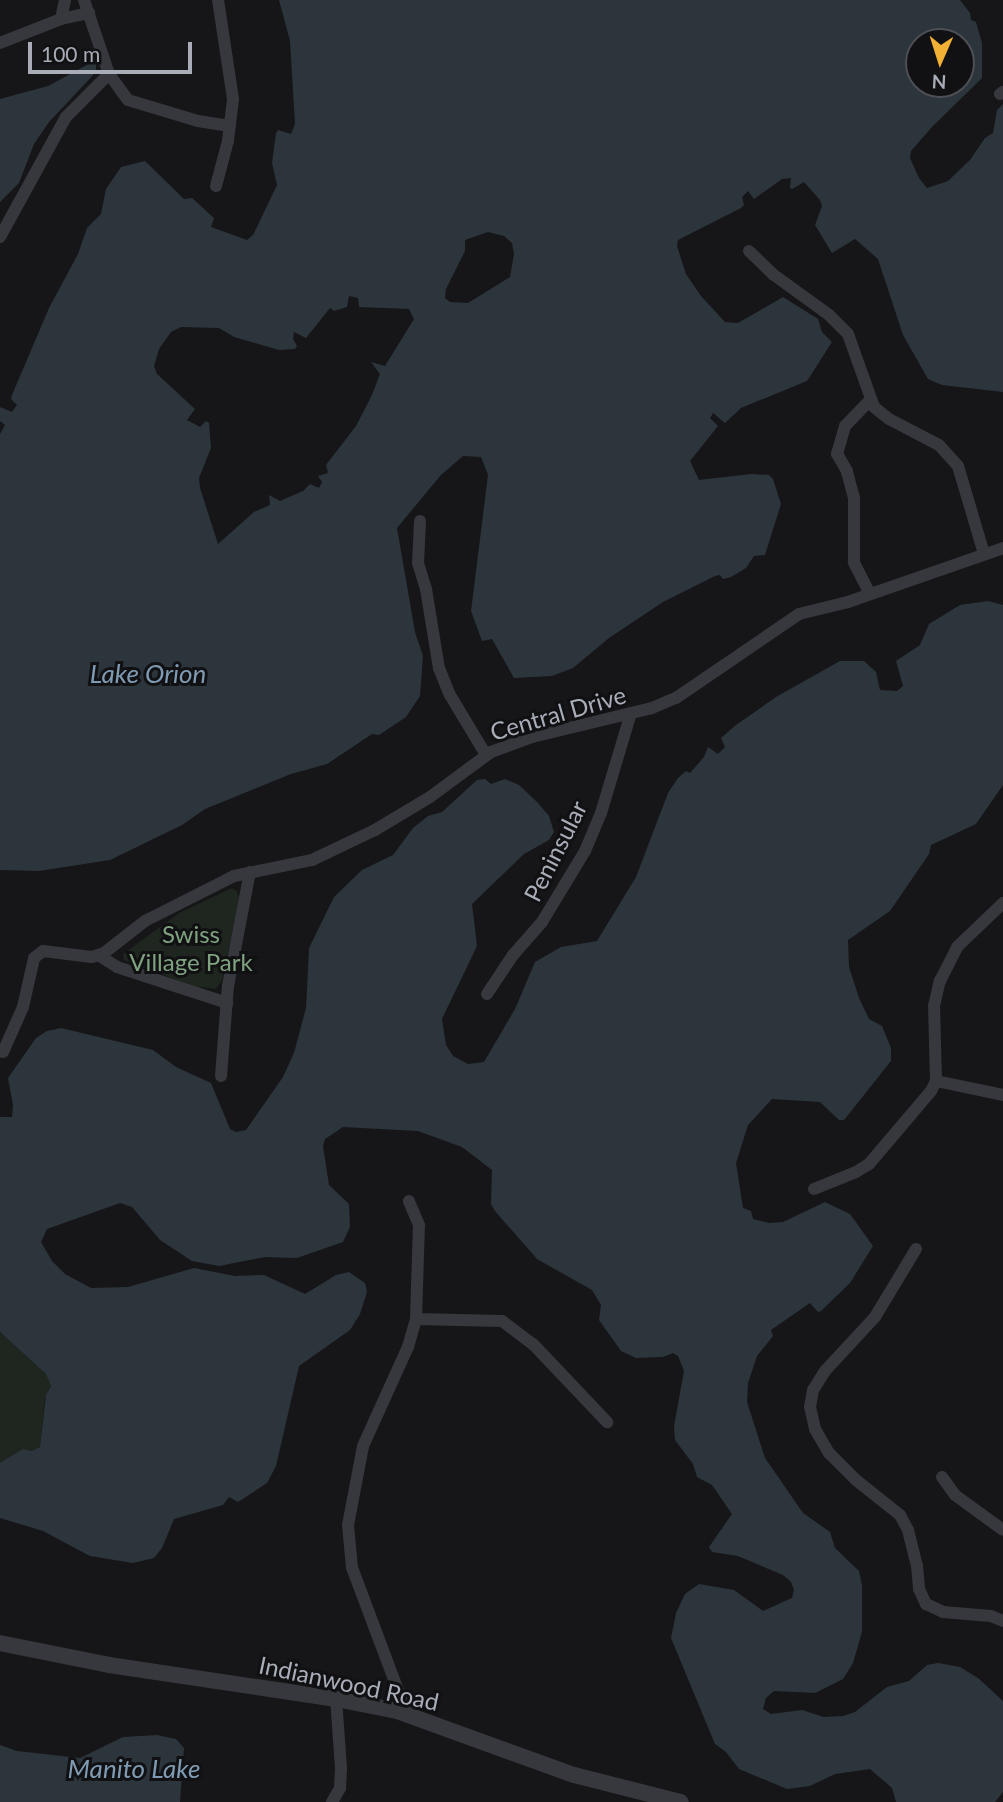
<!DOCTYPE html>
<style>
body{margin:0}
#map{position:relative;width:1003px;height:1802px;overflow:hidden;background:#161618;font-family:Lato,sans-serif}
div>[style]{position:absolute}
.green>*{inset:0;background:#1e261f}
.water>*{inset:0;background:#2c353c}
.minor>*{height:12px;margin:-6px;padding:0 6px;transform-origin:6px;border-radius:6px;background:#37383d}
.tertiary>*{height:16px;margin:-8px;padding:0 8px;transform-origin:8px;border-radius:8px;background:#37383d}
span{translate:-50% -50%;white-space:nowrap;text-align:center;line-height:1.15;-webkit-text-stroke:6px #111113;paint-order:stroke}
.street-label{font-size:24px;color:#a8adb8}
.park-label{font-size:24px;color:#7fa381}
.water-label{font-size:26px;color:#7f9bb3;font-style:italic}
.north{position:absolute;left:905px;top:28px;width:70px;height:70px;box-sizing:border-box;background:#111113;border:2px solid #4d4f55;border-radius:50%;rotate:183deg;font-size:19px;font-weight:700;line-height:28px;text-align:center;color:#a8adb8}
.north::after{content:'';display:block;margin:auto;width:24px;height:32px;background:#f2b134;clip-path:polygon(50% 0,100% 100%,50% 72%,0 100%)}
.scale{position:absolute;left:28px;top:42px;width:164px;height:32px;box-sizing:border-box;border:4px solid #a8adb8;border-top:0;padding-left:9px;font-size:21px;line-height:24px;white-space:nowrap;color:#a8adb8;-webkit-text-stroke:5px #111113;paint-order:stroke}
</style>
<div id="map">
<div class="green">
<div style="clip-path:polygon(232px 888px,237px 891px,239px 899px,222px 980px,216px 989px,192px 986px,124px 960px,123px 954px,179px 913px)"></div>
<div style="clip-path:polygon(0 1332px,46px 1374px,51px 1385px,45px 1398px,40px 1447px,0 1463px)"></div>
</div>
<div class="water">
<div style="clip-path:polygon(evenodd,279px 0,960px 0,970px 13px,971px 20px,976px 22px,982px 43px,982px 78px,932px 127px,911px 151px,910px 158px,919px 178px,927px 188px,948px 181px,970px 160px,985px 138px,993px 133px,997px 110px,1003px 104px,1003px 392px,942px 385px,928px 379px,903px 335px,878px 259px,855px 239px,832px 253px,815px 225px,822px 206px,820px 200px,804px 182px,792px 189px,790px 188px,791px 178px,782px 179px,754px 199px,748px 191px,742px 197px,744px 205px,741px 208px,678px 240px,677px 246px,686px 274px,701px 296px,725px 322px,738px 323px,783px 297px,818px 319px,822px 332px,832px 342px,807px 381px,741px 408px,725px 423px,713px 413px,710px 418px,718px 426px,690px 461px,699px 480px,751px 474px,769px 475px,773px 479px,781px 504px,765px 555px,754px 556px,746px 568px,731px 577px,723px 579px,720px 575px,715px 576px,663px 602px,609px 638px,573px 668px,552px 676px,514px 678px,492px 639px,482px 641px,471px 611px,488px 475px,481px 457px,463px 456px,441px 475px,397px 528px,415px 632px,423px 656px,420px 696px,406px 717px,379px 735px,372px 734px,327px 764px,291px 774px,205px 809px,182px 825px,110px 860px,39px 871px,0 870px,0 434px,5px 425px,0 421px,0 407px,12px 412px,17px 405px,11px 399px,12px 395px,49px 308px,78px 254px,87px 228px,101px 214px,106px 189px,121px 167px,145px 161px,184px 199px,192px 198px,214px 218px,211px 227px,247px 240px,253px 235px,277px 185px,272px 163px,276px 133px,278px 130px,291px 134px,295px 124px,290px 41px,279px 0,919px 42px,961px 42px,961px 84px,919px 84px,919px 42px,279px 0,488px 232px,504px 236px,512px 243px,514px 254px,510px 277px,468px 303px,450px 302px,445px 298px,446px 289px,465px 251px,465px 240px,488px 232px,279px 0,349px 296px,358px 298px,359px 307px,409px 309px,414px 319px,385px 366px,371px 362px,380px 374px,372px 395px,356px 426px,326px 465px,328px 473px,318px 476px,322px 482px,319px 488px,310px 484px,303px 491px,280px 501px,269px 495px,270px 505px,254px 512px,218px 544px,200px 488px,199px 478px,211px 448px,209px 423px,206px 421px,200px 427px,187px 420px,195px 409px,157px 374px,154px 366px,159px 349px,171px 332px,181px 327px,219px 328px,234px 337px,279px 350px,295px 349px,297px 346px,293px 339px,294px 332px,306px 338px,330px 308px,334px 311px,347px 307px,349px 296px)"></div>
<div style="clip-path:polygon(96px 60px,96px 72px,49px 122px,34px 144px,19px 183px,0 202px,0 99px,48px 86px)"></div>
<div style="clip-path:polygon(988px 601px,1003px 605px,1003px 785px,976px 824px,931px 845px,929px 854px,890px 911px,848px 940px,849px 967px,859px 998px,869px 1019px,882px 1026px,891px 1048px,891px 1061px,844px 1120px,839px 1120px,820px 1102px,772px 1099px,748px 1125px,736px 1163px,743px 1208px,751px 1211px,753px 1219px,769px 1223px,783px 1222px,825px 1202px,850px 1214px,873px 1246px,850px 1283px,821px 1311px,818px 1312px,810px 1303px,771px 1330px,773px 1336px,757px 1356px,748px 1383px,747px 1402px,765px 1458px,803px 1513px,830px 1532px,835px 1548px,859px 1571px,862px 1585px,862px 1632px,853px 1663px,843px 1679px,815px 1693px,774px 1691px,766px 1698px,763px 1709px,771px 1714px,802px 1710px,824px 1717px,843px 1716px,855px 1712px,887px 1687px,909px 1681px,927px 1665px,938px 1663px,960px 1667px,978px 1678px,1003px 1701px,1003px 1792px,995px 1802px,896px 1802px,892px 1788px,870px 1769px,835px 1774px,810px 1786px,787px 1789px,739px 1769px,726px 1752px,715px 1744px,671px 1638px,676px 1613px,685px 1594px,699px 1584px,734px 1590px,763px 1611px,792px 1598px,794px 1590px,791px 1582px,783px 1575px,738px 1556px,712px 1552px,709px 1547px,732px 1514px,712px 1485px,697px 1477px,693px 1464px,675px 1440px,674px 1426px,684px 1371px,678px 1356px,673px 1353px,663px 1357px,636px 1358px,621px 1351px,599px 1320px,601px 1305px,592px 1290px,537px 1259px,495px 1211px,491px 1204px,492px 1170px,462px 1147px,418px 1131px,343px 1127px,325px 1139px,323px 1146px,329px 1185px,349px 1204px,350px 1227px,343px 1242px,297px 1258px,265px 1257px,219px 1266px,192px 1261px,160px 1240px,132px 1207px,120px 1203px,47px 1229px,41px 1242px,52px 1261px,65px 1274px,91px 1288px,128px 1287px,194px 1268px,235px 1276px,264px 1275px,305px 1294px,336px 1275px,349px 1272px,365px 1283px,367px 1292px,360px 1314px,350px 1330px,299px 1366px,276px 1466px,267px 1483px,238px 1502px,229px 1497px,223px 1505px,174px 1519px,162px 1548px,154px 1558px,133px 1563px,90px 1556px,43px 1531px,0 1518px,0 1463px,23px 1449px,31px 1451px,40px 1447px,46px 1395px,51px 1386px,46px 1374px,0 1332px,0 1117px,12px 1117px,13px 1105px,8px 1078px,36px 1038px,47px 1031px,61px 1028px,153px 1050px,176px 1067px,211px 1083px,230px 1129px,236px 1132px,246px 1130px,283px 1077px,294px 1053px,306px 1008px,309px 948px,334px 897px,362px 870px,393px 855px,413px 828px,428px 816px,442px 812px,477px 780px,485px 779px,491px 784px,505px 779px,519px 785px,538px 803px,549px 816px,554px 832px,549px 840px,524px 854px,472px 904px,477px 946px,442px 1019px,446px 1045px,453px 1056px,468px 1064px,484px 1062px,515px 1009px,535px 962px,561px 947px,597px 941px,636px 877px,668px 793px,678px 778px,686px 771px,690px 773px,704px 757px,708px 747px,718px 754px,725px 747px,721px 738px,736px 725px,776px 697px,840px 661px,864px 661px,876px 672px,880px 690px,897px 691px,903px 686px,896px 661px,920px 645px,929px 624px,960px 605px)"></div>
<div style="clip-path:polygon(157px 1735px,176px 1739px,184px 1748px,180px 1802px,0 1802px,0 1745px,17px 1751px,80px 1758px,123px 1737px)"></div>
</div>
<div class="minor">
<div style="left:84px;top:0;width:78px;rotate:71.3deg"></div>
<div style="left:109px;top:74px;width:32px;rotate:54deg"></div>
<div style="left:128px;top:100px;width:73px;rotate:16.7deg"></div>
<div style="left:198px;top:121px;width:32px;rotate:9deg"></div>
<div style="left:61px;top:19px;width:19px;rotate:-78deg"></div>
<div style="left:0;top:43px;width:66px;rotate:-21.5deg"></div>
<div style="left:61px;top:19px;width:29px;rotate:-12deg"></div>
<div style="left:1000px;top:94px;width:4px;rotate:-34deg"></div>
<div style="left:216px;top:186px;width:47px;rotate:-75.1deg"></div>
<div style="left:228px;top:141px;width:42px;rotate:-83.2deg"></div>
<div style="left:233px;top:99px;width:100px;rotate:-98.6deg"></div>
<div style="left:0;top:237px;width:137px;rotate:-61.2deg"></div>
<div style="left:66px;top:117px;width:61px;rotate:-45deg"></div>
<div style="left:749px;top:251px;width:35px;rotate:44deg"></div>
<div style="left:774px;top:275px;width:68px;rotate:36deg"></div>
<div style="left:829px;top:315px;width:27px;rotate:45deg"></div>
<div style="left:848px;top:334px;width:77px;rotate:70.4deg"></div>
<div style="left:874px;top:407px;width:19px;rotate:39deg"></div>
<div style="left:889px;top:419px;width:56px;rotate:27.5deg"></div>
<div style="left:939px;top:445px;width:28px;rotate:48deg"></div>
<div style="left:958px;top:466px;width:92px;rotate:73.5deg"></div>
<div style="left:420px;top:521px;width:42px;rotate:92.7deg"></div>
<div style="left:418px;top:563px;width:27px;rotate:73deg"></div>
<div style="left:426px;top:589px;width:80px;rotate:80.7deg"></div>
<div style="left:439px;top:668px;width:29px;rotate:68deg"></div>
<div style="left:450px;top:695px;width:70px;rotate:59deg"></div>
<div style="left:870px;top:594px;width:36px;rotate:-117deg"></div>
<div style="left:854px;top:562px;width:64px;rotate:-90deg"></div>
<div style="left:854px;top:498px;width:28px;rotate:-105deg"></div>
<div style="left:847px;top:471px;width:20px;rotate:-120deg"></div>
<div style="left:837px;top:454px;width:29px;rotate:-74deg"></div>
<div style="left:845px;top:426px;width:36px;rotate:-46deg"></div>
<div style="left:98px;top:955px;width:22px;rotate:32deg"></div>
<div style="left:117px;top:967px;width:116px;rotate:18.1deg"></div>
<div style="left:487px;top:994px;width:47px;rotate:-56.3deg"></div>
<div style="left:513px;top:955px;width:44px;rotate:-48.7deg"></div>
<div style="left:542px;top:922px;width:83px;rotate:-58.8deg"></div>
<div style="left:585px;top:851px;width:41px;rotate:-67.2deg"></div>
<div style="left:601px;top:813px;width:104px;rotate:-73.3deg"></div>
<div style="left:3px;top:1052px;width:49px;rotate:-66deg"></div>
<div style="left:23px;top:1007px;width:50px;rotate:-77.3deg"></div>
<div style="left:34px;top:958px;width:11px;rotate:-38deg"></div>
<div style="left:43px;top:951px;width:49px;rotate:7deg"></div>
<div style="left:92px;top:957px;width:13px;rotate:-18deg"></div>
<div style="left:104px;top:953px;width:52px;rotate:-38deg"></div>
<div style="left:145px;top:921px;width:100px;rotate:-26.8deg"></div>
<div style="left:234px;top:876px;width:80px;rotate:-11.6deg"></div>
<div style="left:312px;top:860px;width:70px;rotate:-25.5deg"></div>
<div style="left:375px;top:830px;width:64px;rotate:-31deg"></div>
<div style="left:430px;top:797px;width:76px;rotate:-36.4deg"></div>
<div style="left:491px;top:752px;width:44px;rotate:-20.1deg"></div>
<div style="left:532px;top:737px;width:123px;rotate:-13.6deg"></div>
<div style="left:652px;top:708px;width:26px;rotate:-23deg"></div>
<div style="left:676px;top:698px;width:149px;rotate:-34.3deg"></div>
<div style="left:799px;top:614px;width:50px;rotate:-13.8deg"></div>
<div style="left:848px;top:602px;width:164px;rotate:-19.2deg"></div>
<div style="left:221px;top:1076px;width:90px;rotate:-85.6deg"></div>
<div style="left:228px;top:986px;width:116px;rotate:-79.1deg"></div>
<div style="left:936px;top:1081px;width:68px;rotate:11.8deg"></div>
<div style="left:814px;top:1189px;width:45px;rotate:-22deg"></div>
<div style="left:856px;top:1172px;width:15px;rotate:-32deg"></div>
<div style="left:869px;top:1164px;width:96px;rotate:-49.7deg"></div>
<div style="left:931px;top:1091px;width:11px;rotate:-63deg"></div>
<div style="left:936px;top:1081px;width:75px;rotate:-91.5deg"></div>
<div style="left:934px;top:1006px;width:26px;rotate:-77deg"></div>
<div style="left:940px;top:981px;width:38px;rotate:-63deg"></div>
<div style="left:957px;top:947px;width:64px;rotate:-43.7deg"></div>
<div style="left:916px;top:1249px;width:79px;rotate:121.1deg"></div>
<div style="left:875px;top:1317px;width:74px;rotate:132.8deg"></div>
<div style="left:825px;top:1371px;width:22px;rotate:122deg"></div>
<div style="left:813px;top:1390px;width:17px;rotate:100deg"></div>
<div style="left:810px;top:1407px;width:23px;rotate:77deg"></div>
<div style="left:815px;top:1429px;width:28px;rotate:60deg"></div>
<div style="left:829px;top:1453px;width:38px;rotate:45deg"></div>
<div style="left:856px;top:1480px;width:56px;rotate:38.5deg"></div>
<div style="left:900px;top:1515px;width:17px;rotate:62deg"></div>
<div style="left:908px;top:1530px;width:36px;rotate:76deg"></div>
<div style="left:917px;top:1565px;width:24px;rotate:85deg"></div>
<div style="left:919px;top:1589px;width:17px;rotate:65deg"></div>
<div style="left:926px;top:1604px;width:19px;rotate:25deg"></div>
<div style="left:943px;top:1612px;width:48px;rotate:4.8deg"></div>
<div style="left:991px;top:1616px;width:13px;rotate:23deg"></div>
<div style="left:416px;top:1319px;width:86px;rotate:1.3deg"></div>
<div style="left:502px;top:1321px;width:39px;rotate:37deg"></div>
<div style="left:533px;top:1344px;width:108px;rotate:46.5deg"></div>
<div style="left:942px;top:1477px;width:22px;rotate:54deg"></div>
<div style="left:955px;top:1495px;width:59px;rotate:36.1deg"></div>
<div style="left:407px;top:1714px;width:156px;rotate:-110.6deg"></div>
<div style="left:352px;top:1568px;width:43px;rotate:-95.3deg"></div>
<div style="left:348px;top:1525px;width:80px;rotate:-79.2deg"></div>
<div style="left:363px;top:1446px;width:109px;rotate:-65.6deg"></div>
<div style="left:408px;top:1347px;width:29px;rotate:-74deg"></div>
<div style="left:416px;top:1319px;width:94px;rotate:-88.2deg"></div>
<div style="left:419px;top:1225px;width:26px;rotate:-113deg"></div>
<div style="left:332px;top:1802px;width:16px;rotate:-60deg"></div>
<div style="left:340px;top:1788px;width:20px;rotate:-87deg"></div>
<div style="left:341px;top:1768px;width:69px;rotate:-94.1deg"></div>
</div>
<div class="tertiary">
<div style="left:0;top:1643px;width:111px;rotate:11.4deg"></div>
<div style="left:109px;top:1665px;width:230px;rotate:8.5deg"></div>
<div style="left:336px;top:1699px;width:62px;rotate:11.1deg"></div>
<div style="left:397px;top:1711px;width:188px;rotate:19.9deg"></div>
<div style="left:574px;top:1775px;width:110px;rotate:14.2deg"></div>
</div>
<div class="street-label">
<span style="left:558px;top:713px;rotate:-16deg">Central Drive</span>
<span style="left:555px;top:851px;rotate:-63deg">Peninsular</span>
<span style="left:349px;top:1683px;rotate:12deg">Indianwood Road</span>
</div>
<div class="park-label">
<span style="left:191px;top:948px">Swiss<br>Village Park</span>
</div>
<div class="water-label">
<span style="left:148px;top:674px">Lake Orion</span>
<span style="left:134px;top:1769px">Manito Lake</span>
</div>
<div class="north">N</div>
<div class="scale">100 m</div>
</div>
